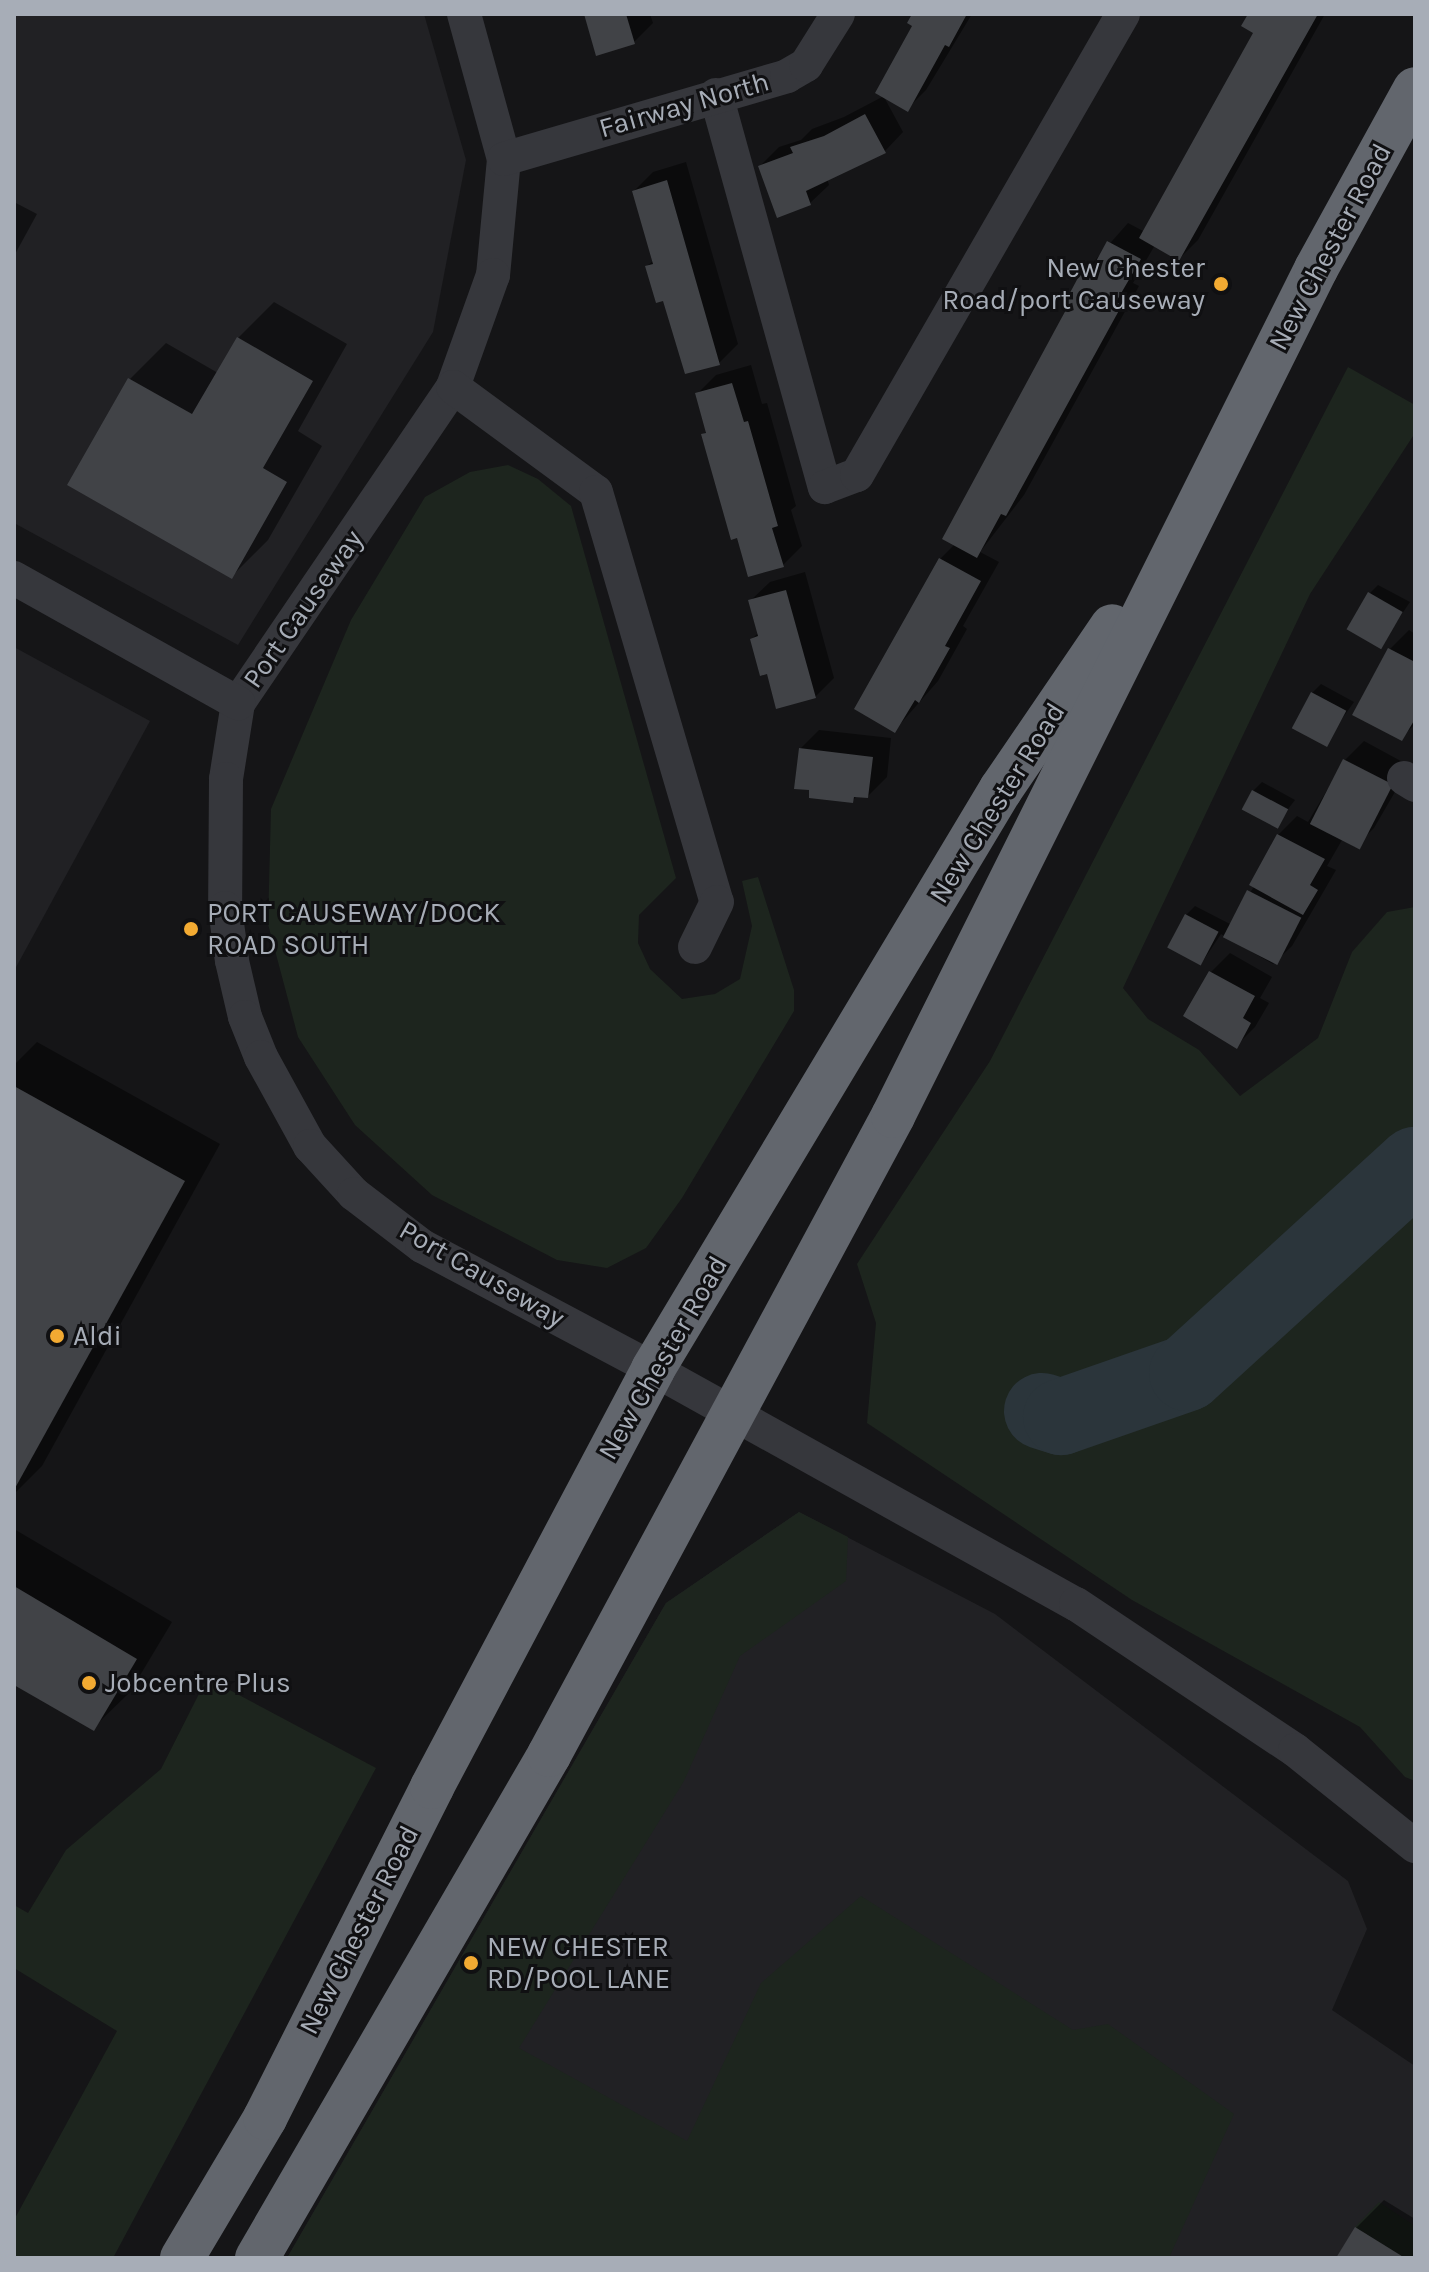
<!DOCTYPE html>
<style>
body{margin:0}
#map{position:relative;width:1429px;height:2272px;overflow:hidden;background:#151517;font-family:Karla,sans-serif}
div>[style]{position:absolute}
.built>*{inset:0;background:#212124}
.green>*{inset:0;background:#1d251e}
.shadow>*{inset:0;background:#0007}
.river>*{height:76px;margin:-38px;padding:0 38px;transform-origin:38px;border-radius:38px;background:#2b353b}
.building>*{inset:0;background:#414347;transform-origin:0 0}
.street>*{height:34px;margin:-17px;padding:0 17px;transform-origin:17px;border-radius:17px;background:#36373c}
.highway>*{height:44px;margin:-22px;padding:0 22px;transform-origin:22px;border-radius:22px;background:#62666d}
.dots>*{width:22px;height:22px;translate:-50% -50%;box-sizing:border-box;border:4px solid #101012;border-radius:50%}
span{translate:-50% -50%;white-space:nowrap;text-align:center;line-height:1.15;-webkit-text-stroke:6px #101012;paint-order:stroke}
.street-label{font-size:28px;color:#a7adb7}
.poi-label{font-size:28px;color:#a7adb7}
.right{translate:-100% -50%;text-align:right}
.left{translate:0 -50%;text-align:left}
.frame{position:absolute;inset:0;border:16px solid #a7adb7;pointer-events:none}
</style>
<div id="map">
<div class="built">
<div style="clip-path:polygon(14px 14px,424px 14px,466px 160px,433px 332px,238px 645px,14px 523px)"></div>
<div style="clip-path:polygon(14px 647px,150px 721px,14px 971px)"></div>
<div style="clip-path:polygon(799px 1512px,995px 1614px,1348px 1881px,1367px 1929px,1332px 2010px,1415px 2066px,1415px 2258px,287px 2258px,666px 1603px)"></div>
</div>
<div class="green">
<div style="clip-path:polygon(1348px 367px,1415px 405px,1415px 433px,1310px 594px,1123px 988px,1148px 1019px,1199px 1050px,1240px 1096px,1318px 1038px,1352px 952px,1387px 912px,1415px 907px,1415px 1781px,1405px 1777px,1360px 1727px,1132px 1600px,867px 1423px,876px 1323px,857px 1264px,990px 1061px)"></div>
<div style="clip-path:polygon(508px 465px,538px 479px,571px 506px,676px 878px,639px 915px,638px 943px,650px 969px,682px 999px,715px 994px,740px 979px,752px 926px,742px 881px,758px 877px,794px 990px,794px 1011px,682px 1198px,646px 1248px,607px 1268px,557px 1260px,432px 1195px,355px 1125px,298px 1037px,268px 924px,271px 809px,351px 620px,425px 497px,470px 472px)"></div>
<div style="clip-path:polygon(799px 1512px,848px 1537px,846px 1581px,740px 1656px,684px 1781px,519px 2048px,687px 2141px,761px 1983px,861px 1896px,1073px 2030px,1108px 2024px,1234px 2114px,1169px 2258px,287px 2258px,666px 1603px)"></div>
<div style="clip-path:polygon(207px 1678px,376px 1768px,113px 2258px,14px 2258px,14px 2220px,117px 2031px,14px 1968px,14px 1905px,28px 1913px,66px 1850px,161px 1769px)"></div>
<div style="clip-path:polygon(1379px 2202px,1415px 2226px,1415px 2258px,1405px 2258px,1355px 2227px)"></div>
</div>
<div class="shadow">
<div style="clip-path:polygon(586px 14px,650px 14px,653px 23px,634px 42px)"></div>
<div style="clip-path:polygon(914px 14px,972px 14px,926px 90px,907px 109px,884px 97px,903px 132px,885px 151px,827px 178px,829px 185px,810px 203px,760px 166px,779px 147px,801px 140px,812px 129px,844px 117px,884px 96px,915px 26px)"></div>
<div style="clip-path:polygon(1250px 14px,1325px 14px,1198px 240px,1179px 259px,1155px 245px,1133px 283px,1139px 286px,1024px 495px,980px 552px,999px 562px,963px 626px,967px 629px,938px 681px,895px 730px,940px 559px,955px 544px,1082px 275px,1128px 223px,1145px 232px,1256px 32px)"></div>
<div style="clip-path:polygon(686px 162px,738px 344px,719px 363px,664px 299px,647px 266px,654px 260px,634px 191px,653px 172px)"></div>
<div style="clip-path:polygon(14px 202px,37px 214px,14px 256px)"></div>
<div style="clip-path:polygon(274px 302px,347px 344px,298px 431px,322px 446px,268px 540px,232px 576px,130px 379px,166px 343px,218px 373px,238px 338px)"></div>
<div style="clip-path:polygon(751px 365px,762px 404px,767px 403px,796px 506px,791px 510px,802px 546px,783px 565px,703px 435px,708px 430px,697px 394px,716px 375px)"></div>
<div style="clip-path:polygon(805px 572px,834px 678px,815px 697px,768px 672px,752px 639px,759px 632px,750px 601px,770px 582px)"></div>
<div style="clip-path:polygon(1378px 585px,1410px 602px,1380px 646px,1369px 594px)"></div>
<div style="clip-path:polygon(1409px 630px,1415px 634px,1415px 724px,1401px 738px,1390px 649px)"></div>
<div style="clip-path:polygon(1321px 684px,1354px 702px,1324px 744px,1312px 693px)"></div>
<div style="clip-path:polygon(819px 730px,891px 738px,887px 777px,868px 796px,858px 795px,852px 801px,800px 749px)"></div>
<div style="clip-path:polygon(1364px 741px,1410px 766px,1374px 828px,1355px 847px,1342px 840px,1327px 866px,1336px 870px,1292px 946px,1273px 964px,1221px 934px,1201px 964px,1186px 915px,1195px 906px,1230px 924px,1255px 885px,1278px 835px,1297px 816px,1308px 822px,1345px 760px)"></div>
<div style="clip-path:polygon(1262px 782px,1295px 800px,1275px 826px,1253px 791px)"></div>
<div style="clip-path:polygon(1230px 953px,1272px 977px,1260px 998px,1269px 1003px,1255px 1027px,1236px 1046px,1186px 1016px,1211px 972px)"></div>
<div style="clip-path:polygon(37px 1042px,220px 1144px,42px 1466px,14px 1494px,14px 1065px)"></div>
<div style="clip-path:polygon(14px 1529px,172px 1622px,130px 1692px,93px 1728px,14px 1683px)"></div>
<div style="clip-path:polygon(1384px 2200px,1415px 2219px,1415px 2258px,1338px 2258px,1356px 2228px)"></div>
</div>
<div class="river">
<div style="left:1042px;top:1411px;width:20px;rotate:18deg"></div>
<div style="left:1061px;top:1417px;width:133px;rotate:-19.2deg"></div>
<div style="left:1187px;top:1373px;width:309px;rotate:-42.4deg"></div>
</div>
<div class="building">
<div style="clip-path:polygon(584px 14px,626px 14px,635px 44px,596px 56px)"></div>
<div style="clip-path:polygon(912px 14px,967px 14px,949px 47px,945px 45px,908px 112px,875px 93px,912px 26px,907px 23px)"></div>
<div style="clip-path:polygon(1248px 14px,1318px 14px,1179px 261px,1139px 238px,1253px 33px,1241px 26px)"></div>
<div style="clip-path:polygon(865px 114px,886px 153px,806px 191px,811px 205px,777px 218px,758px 166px,793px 153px,790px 147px,824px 136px)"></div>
<div style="clip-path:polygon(667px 180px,720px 365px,685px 374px,663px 301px,656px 303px,645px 266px,653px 264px,632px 191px)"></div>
<div style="clip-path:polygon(1107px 241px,1141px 259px,1116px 302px,1122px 305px,1006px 516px,1001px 514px,977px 558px,942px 539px,1068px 306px,1064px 304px,1080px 274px,1087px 278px)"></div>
<div style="clip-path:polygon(237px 337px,313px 381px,263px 468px,287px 482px,232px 579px,67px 485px,128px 378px,192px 414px)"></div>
<div style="clip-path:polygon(732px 383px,744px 422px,748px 421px,778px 526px,772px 528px,784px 567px,748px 577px,737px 538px,731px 540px,701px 434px,706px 433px,695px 393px)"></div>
<div style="clip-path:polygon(939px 558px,981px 581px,945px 646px,950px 648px,919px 703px,915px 700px,895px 733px,854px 709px)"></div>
<div style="clip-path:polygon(786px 590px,816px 698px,776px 709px,767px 674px,760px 676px,750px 639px,758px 636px,748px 600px)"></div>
<div style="left:1368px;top:592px;width:40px;height:43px;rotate:30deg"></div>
<div style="clip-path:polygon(1388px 648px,1415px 662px,1415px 719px,1402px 741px,1352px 715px)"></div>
<div style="left:1311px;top:692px;width:40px;height:41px;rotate:28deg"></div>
<div style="clip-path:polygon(799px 748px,873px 757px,868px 798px,854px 797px,853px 803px,809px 798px,809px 790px,794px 789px)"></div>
<div style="left:1343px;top:759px;width:56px;height:73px;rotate:27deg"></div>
<div style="left:1252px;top:790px;width:41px;height:22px;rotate:28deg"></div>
<div style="clip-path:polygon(1277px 834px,1325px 859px,1310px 885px,1318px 890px,1303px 915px,1249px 885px)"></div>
<div style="left:1247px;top:890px;width:61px;height:53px;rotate:27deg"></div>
<div style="left:1185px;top:914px;width:38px;height:38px;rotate:28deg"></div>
<div style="clip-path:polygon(1209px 971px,1255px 996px,1243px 1018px,1251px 1023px,1237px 1049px,1183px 1016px)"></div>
<div style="clip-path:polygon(14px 1086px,185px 1181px,14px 1490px)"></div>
<div style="clip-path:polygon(14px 1586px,137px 1659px,94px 1731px,14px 1685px)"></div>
<div style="clip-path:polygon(1355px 2227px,1405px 2258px,1336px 2258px)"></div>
</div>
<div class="street">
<div style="left:464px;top:14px;width:150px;rotate:74.6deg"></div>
<div style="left:504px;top:159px;width:117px;rotate:95.4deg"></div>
<div style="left:493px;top:275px;width:119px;rotate:109.7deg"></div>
<div style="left:453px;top:387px;width:382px;rotate:124.2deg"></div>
<div style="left:238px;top:703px;width:77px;rotate:99deg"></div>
<div style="left:226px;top:779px;width:129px;rotate:90.4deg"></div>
<div style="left:225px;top:908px;width:53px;rotate:82.5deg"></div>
<div style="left:232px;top:961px;width:57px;rotate:76.9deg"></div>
<div style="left:245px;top:1017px;width:43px;rotate:68.2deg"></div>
<div style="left:261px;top:1057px;width:102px;rotate:61.2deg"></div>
<div style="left:310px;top:1146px;width:65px;rotate:47.5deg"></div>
<div style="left:354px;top:1194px;width:86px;rotate:37.4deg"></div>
<div style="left:422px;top:1246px;width:262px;rotate:28deg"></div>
<div style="left:653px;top:1369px;width:484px;rotate:29.1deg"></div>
<div style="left:1076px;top:1604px;width:263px;rotate:33.7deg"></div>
<div style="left:1295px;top:1750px;width:154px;rotate:38.7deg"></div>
<div style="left:716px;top:95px;width:407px;rotate:74.5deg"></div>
<div style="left:825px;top:487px;width:34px;rotate:-21deg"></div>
<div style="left:857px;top:475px;width:532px;rotate:-60.01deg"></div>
<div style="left:504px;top:159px;width:295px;rotate:-16.3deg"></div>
<div style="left:787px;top:76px;width:22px;rotate:-30deg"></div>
<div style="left:806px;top:65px;width:60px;rotate:-57.9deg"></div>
<div style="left:453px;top:387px;width:177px;rotate:36.3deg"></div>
<div style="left:596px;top:492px;width:427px;rotate:73.6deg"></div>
<div style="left:717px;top:902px;width:50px;rotate:116.1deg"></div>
<div style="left:14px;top:578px;width:257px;rotate:29.2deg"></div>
<div style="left:1404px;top:778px;width:13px;rotate:32deg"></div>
</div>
<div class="highway">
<div style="left:182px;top:2258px;width:163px;rotate:-59.3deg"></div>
<div style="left:265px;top:2118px;width:371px;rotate:-63.2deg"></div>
<div style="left:432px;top:1787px;width:473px;rotate:-62.1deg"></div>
<div style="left:653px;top:1369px;width:676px;rotate:-59.04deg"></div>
<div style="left:1001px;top:789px;width:197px;rotate:-55.7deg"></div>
<div style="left:257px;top:2258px;width:582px;rotate:-59.86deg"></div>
<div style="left:549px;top:1755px;width:726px;rotate:-61.7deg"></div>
<div style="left:893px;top:1116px;width:947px;rotate:-63.46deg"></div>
<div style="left:1316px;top:269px;width:205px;rotate:-61.2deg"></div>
</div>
<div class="dots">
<div style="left:1221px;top:284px;background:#f2aa32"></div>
<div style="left:191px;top:929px;background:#f2aa32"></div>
<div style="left:57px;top:1336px;background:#f2aa32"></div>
<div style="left:89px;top:1683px;background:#f2aa32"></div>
<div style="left:471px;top:1963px;background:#f2aa32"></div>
</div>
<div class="street-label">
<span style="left:684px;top:105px;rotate:-16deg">Fairway North</span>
<span style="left:1330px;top:247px;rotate:-62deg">New Chester Road</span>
<span style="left:303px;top:609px;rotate:-55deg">Port Causeway</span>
<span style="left:997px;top:803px;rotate:-58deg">New Chester Road</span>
<span style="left:482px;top:1274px;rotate:30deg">Port Causeway</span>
<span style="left:663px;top:1358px;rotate:-60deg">New Chester Road</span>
<span style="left:359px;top:1930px;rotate:-63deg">New Chester Road</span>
</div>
<div class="poi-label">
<span class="right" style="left:1205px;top:284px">New Chester<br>Road/port Causeway</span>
<span class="left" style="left:207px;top:929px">PORT CAUSEWAY/DOCK<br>ROAD SOUTH</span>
<span class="left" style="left:73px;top:1336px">Aldi</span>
<span class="left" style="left:105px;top:1683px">Jobcentre Plus</span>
<span class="left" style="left:487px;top:1963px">NEW CHESTER<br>RD/POOL LANE</span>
</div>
<div class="frame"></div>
</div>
